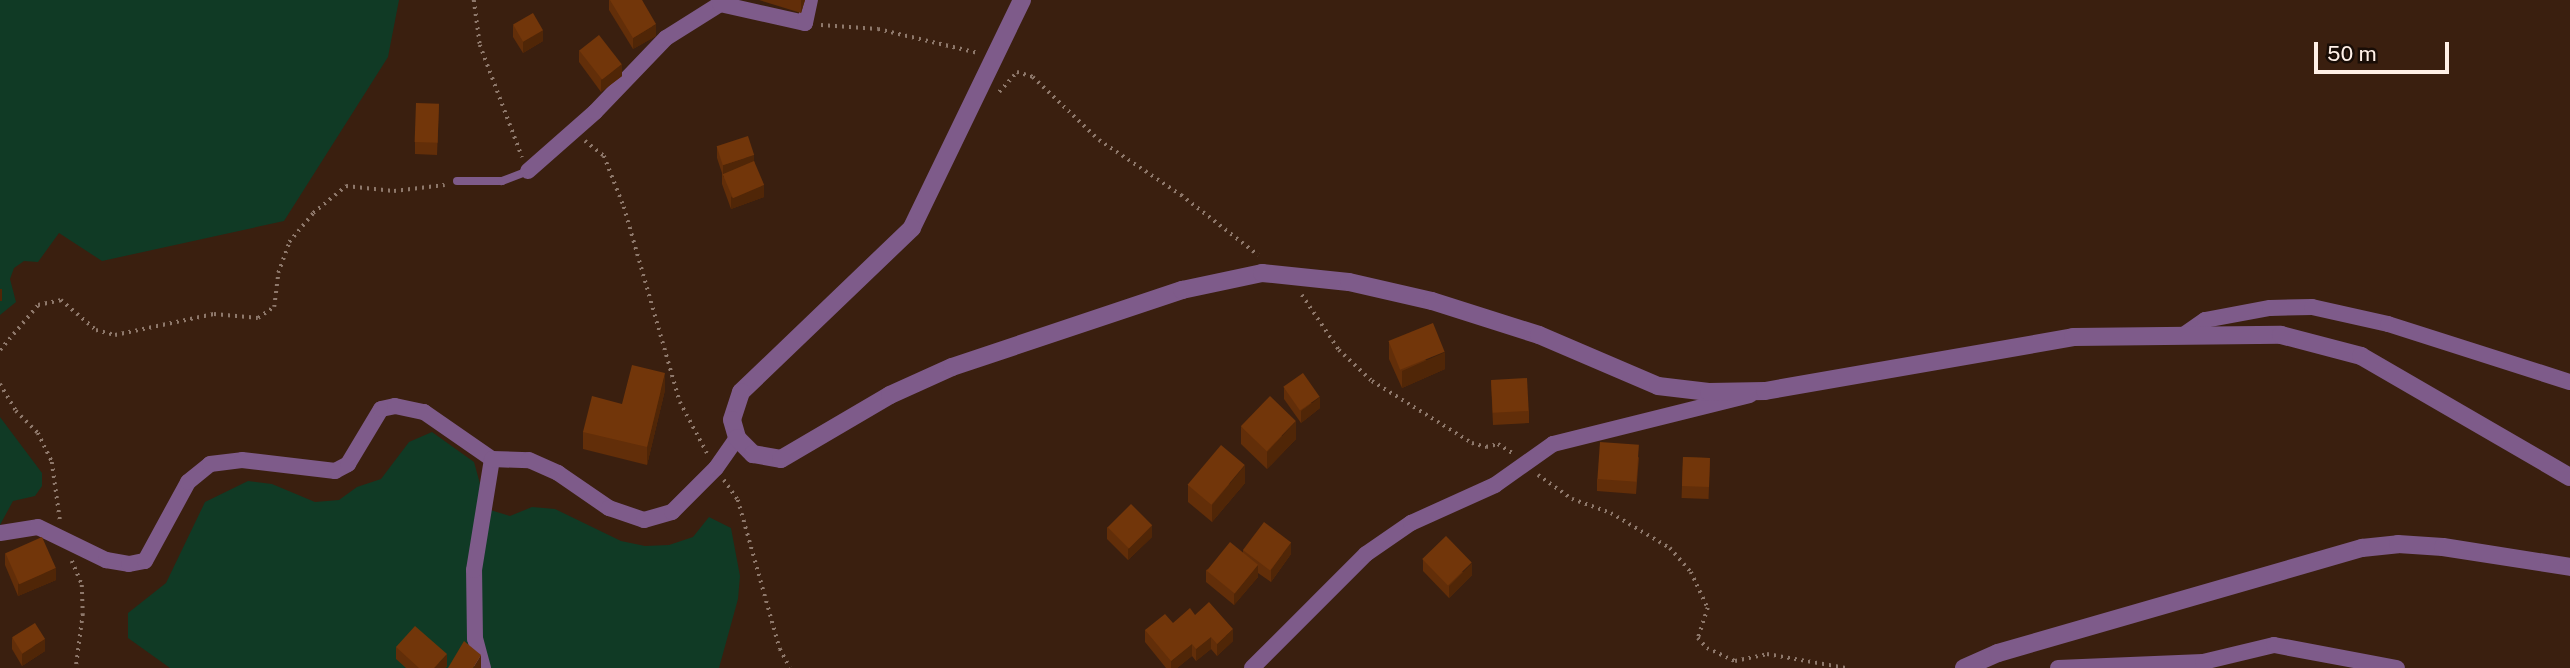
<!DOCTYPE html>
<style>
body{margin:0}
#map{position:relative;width:2570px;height:668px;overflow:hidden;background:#3a1f0f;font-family:"Public Sans",sans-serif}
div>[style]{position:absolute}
.green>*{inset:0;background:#103a25}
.path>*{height:3.5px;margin-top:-1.75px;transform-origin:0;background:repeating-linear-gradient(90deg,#8e786b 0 2px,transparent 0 7px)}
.service>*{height:8px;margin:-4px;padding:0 4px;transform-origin:4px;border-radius:4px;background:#7e5b8a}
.minor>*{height:16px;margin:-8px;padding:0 8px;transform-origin:8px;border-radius:8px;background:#7e5b8a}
.tertiary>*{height:18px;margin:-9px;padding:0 9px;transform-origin:9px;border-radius:9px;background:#7e5b8a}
.wall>*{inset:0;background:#622e09;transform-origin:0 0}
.shaded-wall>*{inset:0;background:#502607;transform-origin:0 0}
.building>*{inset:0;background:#72360a;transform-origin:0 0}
span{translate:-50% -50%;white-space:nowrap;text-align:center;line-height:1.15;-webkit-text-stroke:6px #190d06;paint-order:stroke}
.scale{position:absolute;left:2314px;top:42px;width:135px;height:32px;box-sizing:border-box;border:4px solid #fff0e7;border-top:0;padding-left:9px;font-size:21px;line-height:24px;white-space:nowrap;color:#fff0e7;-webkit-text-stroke:5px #190d06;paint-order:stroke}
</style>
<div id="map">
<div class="green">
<div style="clip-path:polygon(0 0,399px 0,388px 57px,284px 221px,102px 261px,59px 233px,38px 262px,24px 261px,14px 268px,10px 279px,16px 302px,0 315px)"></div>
<div style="clip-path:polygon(0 417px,42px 473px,42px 486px,35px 496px,13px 501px,0 525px)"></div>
<div style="clip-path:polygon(432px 432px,474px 462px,487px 509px,510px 516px,532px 507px,555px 509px,621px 541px,645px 546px,669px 545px,693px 537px,709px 517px,731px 528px,740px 576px,738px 599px,719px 668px,170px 668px,128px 638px,128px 613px,166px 583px,205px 502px,248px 481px,272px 484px,315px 502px,339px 500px,357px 487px,381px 479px,409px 442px)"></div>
</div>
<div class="path">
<div style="left:474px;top:0;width:45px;rotate:82.4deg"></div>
<div style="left:480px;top:45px;width:120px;rotate:69.4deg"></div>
<div style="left:821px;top:25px;width:57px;rotate:4deg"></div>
<div style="left:878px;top:29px;width:103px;rotate:13.5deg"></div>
<div style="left:999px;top:92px;width:27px;rotate:-48deg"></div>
<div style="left:1017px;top:72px;width:17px;rotate:17deg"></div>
<div style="left:1033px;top:77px;width:91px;rotate:43.7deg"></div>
<div style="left:1099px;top:140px;width:99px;rotate:33.9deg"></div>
<div style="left:1181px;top:195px;width:98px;rotate:37.9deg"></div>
<div style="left:585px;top:141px;width:24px;rotate:38deg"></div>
<div style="left:604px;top:156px;width:55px;rotate:68.6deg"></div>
<div style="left:624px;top:207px;width:203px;rotate:74deg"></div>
<div style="left:680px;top:402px;width:58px;rotate:62.1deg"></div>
<div style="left:1302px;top:295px;width:66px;rotate:56.1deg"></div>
<div style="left:1339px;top:350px;width:45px;rotate:43.2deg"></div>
<div style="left:1372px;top:381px;width:118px;rotate:31.8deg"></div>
<div style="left:1472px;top:443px;width:15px;rotate:16deg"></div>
<div style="left:1486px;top:447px;width:12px;rotate:-14deg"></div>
<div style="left:1498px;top:444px;width:19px;rotate:32deg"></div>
<div style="left:0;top:350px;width:59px;rotate:-49.8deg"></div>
<div style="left:38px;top:305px;width:24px;rotate:-12deg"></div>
<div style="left:61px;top:300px;width:46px;rotate:40.6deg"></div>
<div style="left:96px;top:330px;width:20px;rotate:15deg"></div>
<div style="left:115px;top:335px;width:101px;rotate:-12deg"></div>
<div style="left:214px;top:314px;width:44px;rotate:5.2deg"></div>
<div style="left:258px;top:318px;width:19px;rotate:-35deg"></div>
<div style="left:274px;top:307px;width:34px;rotate:-83deg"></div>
<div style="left:278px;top:273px;width:33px;rotate:-70deg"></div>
<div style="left:289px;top:242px;width:38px;rotate:-50deg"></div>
<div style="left:313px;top:213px;width:43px;rotate:-39.3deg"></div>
<div style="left:346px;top:186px;width:48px;rotate:5.9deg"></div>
<div style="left:394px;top:191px;width:51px;rotate:-6.7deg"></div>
<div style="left:0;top:384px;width:31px;rotate:59deg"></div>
<div style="left:16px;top:411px;width:31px;rotate:45deg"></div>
<div style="left:38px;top:433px;width:32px;rotate:64deg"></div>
<div style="left:52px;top:462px;width:59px;rotate:82.1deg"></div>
<div style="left:1538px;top:475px;width:42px;rotate:35.2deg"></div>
<div style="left:1572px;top:499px;width:41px;rotate:19.7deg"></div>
<div style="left:1611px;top:513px;width:69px;rotate:30.7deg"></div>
<div style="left:1670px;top:548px;width:32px;rotate:49deg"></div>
<div style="left:1691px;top:572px;width:40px;rotate:65deg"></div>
<div style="left:1708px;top:608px;width:32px;rotate:108deg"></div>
<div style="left:1698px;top:638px;width:13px;rotate:48deg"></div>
<div style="left:1707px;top:648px;width:31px;rotate:25deg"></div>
<div style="left:1735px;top:661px;width:33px;rotate:-12deg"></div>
<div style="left:1767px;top:654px;width:80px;rotate:10deg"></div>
<div style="left:724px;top:480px;width:24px;rotate:55deg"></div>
<div style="left:738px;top:500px;width:155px;rotate:74.3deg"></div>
<div style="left:780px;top:649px;width:21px;rotate:62deg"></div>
<div style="left:72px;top:561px;width:26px;rotate:67deg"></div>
<div style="left:82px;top:585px;width:29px;rotate:88deg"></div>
<div style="left:83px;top:614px;width:54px;rotate:97.4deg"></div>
</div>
<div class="service">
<div style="left:457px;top:181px;width:45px"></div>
<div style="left:502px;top:181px;width:28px;rotate:-21deg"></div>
</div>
<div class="minor">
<div style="left:528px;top:171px;width:89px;rotate:-41.4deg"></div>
<div style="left:595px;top:112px;width:103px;rotate:-46.2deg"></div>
<div style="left:666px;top:38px;width:64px;rotate:-32.2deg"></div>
<div style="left:720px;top:4px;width:87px;rotate:12.6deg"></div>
<div style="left:805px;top:23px;width:24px;rotate:-78deg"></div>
<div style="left:2182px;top:336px;width:28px;rotate:-35deg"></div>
<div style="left:2205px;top:320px;width:66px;rotate:-10.5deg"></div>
<div style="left:2270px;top:308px;width:42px;rotate:-1.4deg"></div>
<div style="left:2312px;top:307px;width:78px;rotate:12.6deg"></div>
<div style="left:2388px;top:324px;width:191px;rotate:17.7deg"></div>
<div style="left:0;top:533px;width:38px;rotate:-9deg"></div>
<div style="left:38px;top:527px;width:76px;rotate:25.9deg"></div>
<div style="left:106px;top:560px;width:23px;rotate:10deg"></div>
<div style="left:129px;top:564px;width:16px;rotate:-11deg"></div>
<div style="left:145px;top:561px;width:90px;rotate:-61.4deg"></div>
<div style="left:188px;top:482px;width:28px;rotate:-39deg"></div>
<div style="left:210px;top:464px;width:32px;rotate:-7deg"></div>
<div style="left:242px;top:460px;width:94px;rotate:6.7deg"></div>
<div style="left:335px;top:471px;width:15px;rotate:-28deg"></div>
<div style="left:348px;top:464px;width:64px;rotate:-59deg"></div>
<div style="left:381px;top:409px;width:14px;rotate:-12deg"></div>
<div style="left:395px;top:406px;width:30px;rotate:12deg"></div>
<div style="left:424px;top:412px;width:83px;rotate:34.7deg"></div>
<div style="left:483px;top:668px;width:30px;rotate:-105deg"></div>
<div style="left:475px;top:639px;width:69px;rotate:-90.8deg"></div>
<div style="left:474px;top:570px;width:112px;rotate:-80.8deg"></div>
<div style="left:492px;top:459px;width:37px;rotate:2deg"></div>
<div style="left:529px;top:460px;width:32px;rotate:24deg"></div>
<div style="left:558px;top:473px;width:62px;rotate:34.5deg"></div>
<div style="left:609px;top:508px;width:37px;rotate:19deg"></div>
<div style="left:644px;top:520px;width:29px;rotate:-16deg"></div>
<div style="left:672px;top:512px;width:62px;rotate:-45deg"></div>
<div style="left:716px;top:468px;width:37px;rotate:-55deg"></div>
<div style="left:1252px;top:668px;width:161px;rotate:-45deg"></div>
<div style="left:1366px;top:554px;width:55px;rotate:-34.6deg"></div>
<div style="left:1411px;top:523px;width:92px;rotate:-24.3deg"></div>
<div style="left:1495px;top:485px;width:71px;rotate:-35.3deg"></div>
<div style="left:1553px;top:444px;width:203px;rotate:-14deg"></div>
<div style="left:2058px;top:668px;width:145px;rotate:-2.4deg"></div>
<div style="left:2203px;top:662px;width:73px;rotate:-13.5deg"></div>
<div style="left:2274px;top:645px;width:125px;rotate:10.6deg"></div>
</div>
<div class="tertiary">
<div style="left:1022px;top:0;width:253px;rotate:115.8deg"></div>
<div style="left:912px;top:228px;width:237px;rotate:136.2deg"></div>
<div style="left:741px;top:392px;width:29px;rotate:108deg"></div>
<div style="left:732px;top:420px;width:19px;rotate:74deg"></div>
<div style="left:737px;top:438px;width:23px;rotate:45deg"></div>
<div style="left:753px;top:454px;width:28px;rotate:10deg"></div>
<div style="left:781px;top:459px;width:126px;rotate:-30.4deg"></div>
<div style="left:890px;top:395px;width:68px;rotate:-24.3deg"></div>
<div style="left:952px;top:367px;width:243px;rotate:-18.5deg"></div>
<div style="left:1182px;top:290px;width:82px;rotate:-12deg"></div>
<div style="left:1262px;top:273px;width:87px;rotate:5.9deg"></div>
<div style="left:1349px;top:282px;width:85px;rotate:12.9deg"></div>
<div style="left:1432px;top:301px;width:112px;rotate:17.6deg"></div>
<div style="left:1539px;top:335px;width:129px;rotate:23.2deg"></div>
<div style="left:1658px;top:386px;width:51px;rotate:6.7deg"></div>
<div style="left:1709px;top:392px;width:56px;rotate:-1deg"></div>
<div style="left:1765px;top:391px;width:313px;rotate:-9.9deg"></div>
<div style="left:2073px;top:337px;width:208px;rotate:-0.6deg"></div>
<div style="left:2281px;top:335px;width:83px;rotate:14.7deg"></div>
<div style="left:2361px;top:356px;width:241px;rotate:30.1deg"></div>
<div style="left:1964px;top:668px;width:37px;rotate:-24deg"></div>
<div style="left:1998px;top:653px;width:379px;rotate:-16.1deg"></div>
<div style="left:2362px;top:548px;width:36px;rotate:-6deg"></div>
<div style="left:2398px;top:544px;width:45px;rotate:3.8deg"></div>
<div style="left:2443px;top:547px;width:129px;rotate:8.9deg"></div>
</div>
<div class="wall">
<div style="clip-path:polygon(609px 0,642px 0,656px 36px,633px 49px,609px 10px)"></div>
<div style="clip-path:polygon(759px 0,805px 0,801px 13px)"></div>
<div style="clip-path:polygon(513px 25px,543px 41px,523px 53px,513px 37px)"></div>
<div style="clip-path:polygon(579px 50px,622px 76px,601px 92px,579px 62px)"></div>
<div style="clip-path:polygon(439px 104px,437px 155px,415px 154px,415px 142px)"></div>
<div style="clip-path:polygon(717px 146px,754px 161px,764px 197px,731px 209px,722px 184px,722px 173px,717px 158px)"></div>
<div style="clip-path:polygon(1389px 342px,1445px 369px,1402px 388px,1389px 359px)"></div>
<div style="clip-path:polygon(1491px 381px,1529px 411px,1529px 423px,1493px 425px)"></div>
<div style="clip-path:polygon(1284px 388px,1320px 408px,1301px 423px,1284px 399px)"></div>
<div style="clip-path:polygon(665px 390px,647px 465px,583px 449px,583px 432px,622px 404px)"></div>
<div style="clip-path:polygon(1241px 427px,1296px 439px,1267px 469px,1241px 444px)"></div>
<div style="clip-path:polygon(1639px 457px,1636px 494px,1597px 491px,1597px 479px)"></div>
<div style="left:1683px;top:457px;width:27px;height:41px;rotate:2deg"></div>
<div style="clip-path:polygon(1245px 483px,1212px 522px,1188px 502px,1188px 485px)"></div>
<div style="clip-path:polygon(1107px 527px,1152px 537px,1128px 560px,1107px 539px)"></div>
<div style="clip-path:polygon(1243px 550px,1291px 554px,1271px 582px,1258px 573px,1258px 577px,1234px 605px,1206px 582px,1206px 570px,1243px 553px)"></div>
<div style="clip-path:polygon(5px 553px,56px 580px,18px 596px,5px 565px)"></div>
<div style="clip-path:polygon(1423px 559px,1472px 575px,1449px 598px,1423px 571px)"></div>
<div style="clip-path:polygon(1195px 615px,1233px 641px,1217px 656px,1211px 649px,1196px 661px,1192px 656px,1177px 668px,1166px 668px,1145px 642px,1145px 630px,1173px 623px)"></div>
<div style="clip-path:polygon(12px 638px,45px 651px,22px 666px,12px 649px)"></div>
<div style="clip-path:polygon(396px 647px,447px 666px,445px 668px,406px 668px,396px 659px)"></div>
</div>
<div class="shaded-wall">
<div style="clip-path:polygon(801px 0,805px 0,801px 13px)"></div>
<div style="clip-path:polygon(656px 24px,656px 36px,633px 49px,633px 38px)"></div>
<div style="clip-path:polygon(543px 30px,543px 41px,523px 53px,523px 41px)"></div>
<div style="clip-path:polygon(622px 64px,622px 76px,601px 92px,601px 80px)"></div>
<div style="clip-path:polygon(754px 155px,754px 167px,723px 177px,723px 165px)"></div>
<div style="clip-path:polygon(764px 185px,764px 197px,731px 209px,731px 197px)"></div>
<div style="left:2px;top:289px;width:12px;height:2px;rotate:90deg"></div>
<div style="clip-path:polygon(1445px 352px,1445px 369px,1402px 388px,1402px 371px)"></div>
<div style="clip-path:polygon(665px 373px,665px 390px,647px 465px,647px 447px)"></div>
<div style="clip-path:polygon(1320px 397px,1320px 408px,1301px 423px,1301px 411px)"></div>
<div style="clip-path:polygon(1296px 421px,1296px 439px,1267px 469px,1267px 452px)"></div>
<div style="clip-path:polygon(1245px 465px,1245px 483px,1212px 522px,1212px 505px)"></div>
<div style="clip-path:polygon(1152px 525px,1152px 537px,1128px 560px,1128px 549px)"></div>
<div style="clip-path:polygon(1291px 542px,1291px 554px,1271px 582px,1271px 570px)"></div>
<div style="clip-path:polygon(1472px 563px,1472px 575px,1449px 598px,1449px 586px)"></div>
<div style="clip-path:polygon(1258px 565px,1258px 577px,1234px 605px,1234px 594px)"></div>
<div style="clip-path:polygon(56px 568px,56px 580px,18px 596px,18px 584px)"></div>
<div style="clip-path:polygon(1233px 629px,1233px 641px,1217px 656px,1217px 644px)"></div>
<div style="clip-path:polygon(1211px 637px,1211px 649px,1196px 661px,1196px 649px)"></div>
<div style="clip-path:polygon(45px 639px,45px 651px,22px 666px,22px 654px)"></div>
<div style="clip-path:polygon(1192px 644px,1192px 656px,1177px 668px,1171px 668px,1171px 661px)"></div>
<div style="clip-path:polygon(447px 654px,447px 666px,445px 668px,434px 668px)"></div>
<div style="clip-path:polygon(481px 655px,481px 668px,473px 668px)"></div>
</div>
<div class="building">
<div style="clip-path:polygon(610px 0,642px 0,656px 24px,633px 38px)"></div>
<div style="left:533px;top:13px;width:20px;height:23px;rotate:60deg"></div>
<div style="left:599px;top:35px;width:37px;height:25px;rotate:52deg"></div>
<div style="left:416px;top:103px;width:23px;height:39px;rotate:2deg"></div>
<div style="left:748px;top:136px;width:20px;height:33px;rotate:72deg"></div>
<div style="left:754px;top:161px;width:26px;height:34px;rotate:67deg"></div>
<div style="left:1433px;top:323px;width:31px;height:48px;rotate:68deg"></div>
<div style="clip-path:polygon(632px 365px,665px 373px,647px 447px,583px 432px,592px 396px,622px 404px)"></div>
<div style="left:1303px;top:373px;width:29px;height:24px;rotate:55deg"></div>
<div style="left:1527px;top:378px;width:33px;height:36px;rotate:87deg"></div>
<div style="left:1270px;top:396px;width:36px;height:42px;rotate:44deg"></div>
<div style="left:1600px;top:442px;width:39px;height:37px;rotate:4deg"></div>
<div style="left:1221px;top:445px;width:31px;height:52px;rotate:40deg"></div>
<div style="left:1683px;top:457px;width:27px;height:29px;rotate:2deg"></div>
<div style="left:1131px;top:504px;width:30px;height:33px;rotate:45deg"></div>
<div style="left:1264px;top:522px;width:34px;height:35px;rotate:37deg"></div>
<div style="left:1446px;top:536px;width:37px;height:33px;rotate:46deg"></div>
<div style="left:42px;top:537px;width:34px;height:40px;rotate:66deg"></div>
<div style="left:1230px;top:542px;width:36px;height:37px;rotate:39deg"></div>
<div style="clip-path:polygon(1209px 602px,1233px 629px,1217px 644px,1211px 637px,1196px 649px,1192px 644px,1171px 661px,1145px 630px,1165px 614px,1173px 623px,1190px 608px,1195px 615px)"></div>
<div style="left:35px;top:623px;width:19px;height:27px;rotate:58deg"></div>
<div style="clip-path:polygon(415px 626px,447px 654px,434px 668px,419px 668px,396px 647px)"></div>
<div style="clip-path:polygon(464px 641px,481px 655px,473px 668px,448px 668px)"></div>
</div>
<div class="scale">50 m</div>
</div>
